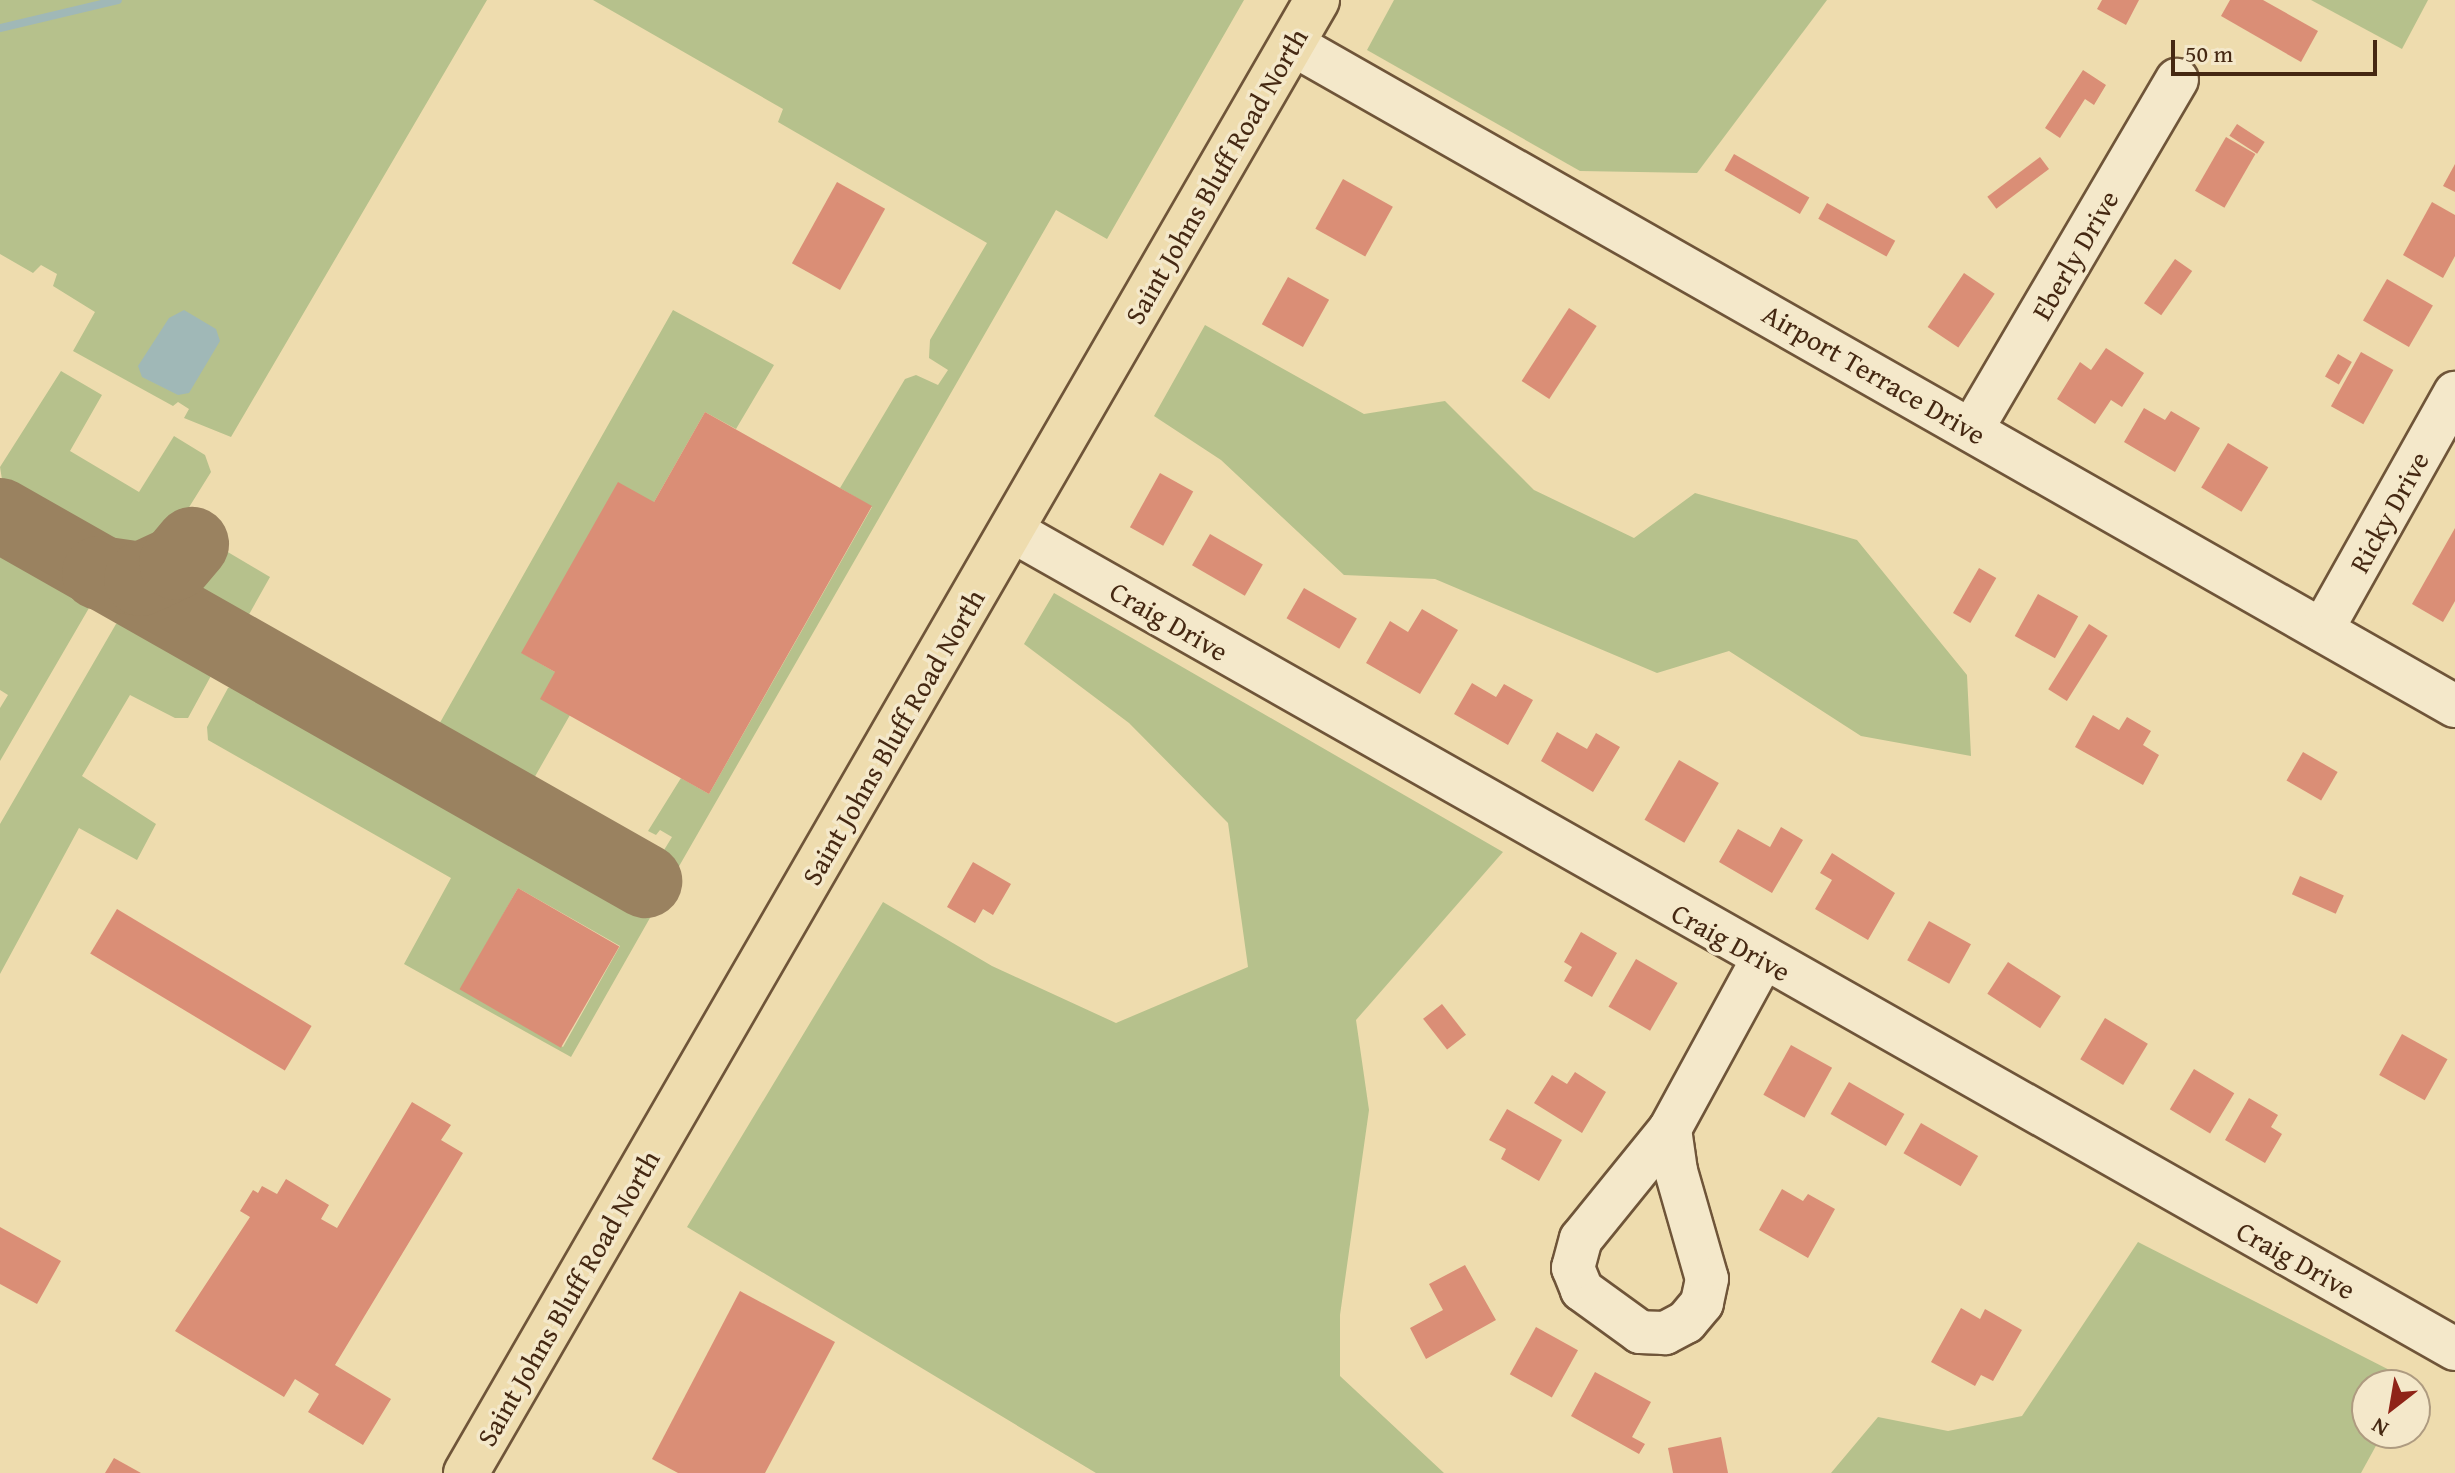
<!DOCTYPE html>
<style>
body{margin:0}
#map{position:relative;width:2455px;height:1473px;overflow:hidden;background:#eedcae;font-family:"Gentium Book Plus",serif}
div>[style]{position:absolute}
.green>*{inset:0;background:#b6c18c}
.water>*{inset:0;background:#a0b8b7}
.stream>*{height:8px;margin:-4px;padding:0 4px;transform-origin:4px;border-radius:4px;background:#a0b8b7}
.taxiway>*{height:74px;margin:-37px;padding:0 37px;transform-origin:37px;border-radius:37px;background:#9a8260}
.building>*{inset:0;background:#da8e76;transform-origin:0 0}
.roads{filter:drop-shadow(2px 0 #6f5539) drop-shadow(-2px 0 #6f5539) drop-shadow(0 2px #6f5539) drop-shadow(0 -2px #6f5539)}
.minor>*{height:42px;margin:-21px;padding:0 21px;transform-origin:21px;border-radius:21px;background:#f4e8ca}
.major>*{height:44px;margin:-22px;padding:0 22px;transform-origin:22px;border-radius:22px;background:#eedcae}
span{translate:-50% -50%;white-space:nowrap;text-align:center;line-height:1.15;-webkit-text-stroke:7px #f4e8ca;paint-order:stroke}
.street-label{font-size:28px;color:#452812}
.north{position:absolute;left:2351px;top:1369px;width:80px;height:80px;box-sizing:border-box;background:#f4e8ca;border:2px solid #ae9b80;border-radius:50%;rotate:211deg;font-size:22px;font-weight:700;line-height:32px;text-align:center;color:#452812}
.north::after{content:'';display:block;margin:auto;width:28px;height:36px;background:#8f2418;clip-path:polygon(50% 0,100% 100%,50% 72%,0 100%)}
.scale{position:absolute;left:2171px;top:40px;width:206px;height:36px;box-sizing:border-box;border:4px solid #452812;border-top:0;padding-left:10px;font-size:24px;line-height:28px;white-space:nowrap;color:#452812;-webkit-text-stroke:6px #f4e8ca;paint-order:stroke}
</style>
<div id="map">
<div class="green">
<div style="clip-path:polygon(0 0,487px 0,231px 437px,184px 418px,189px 409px,178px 402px,173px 406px,73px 351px,95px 312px,53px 286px,57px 274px,41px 265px,33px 273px,0 254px)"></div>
<div style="clip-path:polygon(593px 0,1244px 0,1107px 239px,1056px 210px,670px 882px,650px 872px,648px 855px,651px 850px,661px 855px,672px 837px,660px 830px,656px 835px,648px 831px,681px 778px,709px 794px,872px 507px,840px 488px,905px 379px,916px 375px,938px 385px,948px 370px,929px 358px,930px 340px,987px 243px,778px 122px,783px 109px)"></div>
<div style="clip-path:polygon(1394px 0,1827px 0,1697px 173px,1580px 171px,1367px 50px)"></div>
<div style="clip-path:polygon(2311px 0,2428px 0,2402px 49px)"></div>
<div style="clip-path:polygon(673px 310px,774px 365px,736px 429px,705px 412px,654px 502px,522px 653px,555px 672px,570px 715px,529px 787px,433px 735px)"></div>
<div style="clip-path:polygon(1205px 325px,1364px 414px,1445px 401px,1534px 490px,1634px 538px,1695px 493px,1857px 540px,1967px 675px,1971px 756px,1861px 736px,1729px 651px,1657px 673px,1435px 579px,1344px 575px,1221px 460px,1154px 416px)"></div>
<div style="clip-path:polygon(61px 371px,102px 395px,70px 451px,139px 492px,174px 436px,205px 455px,211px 472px,173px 533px,158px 542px,137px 552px,101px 551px,4px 492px,0 467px)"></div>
<div style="clip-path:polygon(0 544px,89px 596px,89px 608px,0 761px,0 708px,8px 695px,0 690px)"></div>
<div style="clip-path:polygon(221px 548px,270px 577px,243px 625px,189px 598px,214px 551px)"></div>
<div style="clip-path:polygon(1054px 593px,1503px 852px,1356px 1020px,1369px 1110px,1340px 1315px,1340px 1376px,1444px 1473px,1096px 1473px,687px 1227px,883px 902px,992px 966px,1116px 1023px,1248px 967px,1228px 823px,1129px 723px,1024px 644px)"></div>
<div style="clip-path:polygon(132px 617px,208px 660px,212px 674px,188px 718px,175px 718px,130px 695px,82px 776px,156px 824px,137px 860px,79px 828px,0 974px,0 824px,116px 624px)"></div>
<div style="clip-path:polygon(evenodd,246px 681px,618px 891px,629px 887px,659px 902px,571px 1057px,404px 964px,451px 878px,208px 740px,207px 727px,228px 688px,246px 681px,518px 888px,620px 946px,563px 1047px,461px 989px,518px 888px)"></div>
<div style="clip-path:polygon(2138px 1242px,2411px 1381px,2409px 1385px,2367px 1385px,2367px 1433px,2383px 1433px,2361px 1473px,1831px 1473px,1878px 1417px,1948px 1431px,2022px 1416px)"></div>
</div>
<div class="water">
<div style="clip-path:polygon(184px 310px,216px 329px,220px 341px,189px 393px,178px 395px,142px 377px,138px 366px,169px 318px)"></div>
</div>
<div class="stream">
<div style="left:0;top:28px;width:121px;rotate:-13.3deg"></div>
</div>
<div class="taxiway">
<div style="left:0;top:515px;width:742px;rotate:29.57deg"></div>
<div style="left:99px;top:573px;width:42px;rotate:8.1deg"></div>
<div style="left:141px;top:579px;width:38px;rotate:-25deg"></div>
<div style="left:176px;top:563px;width:25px;rotate:-50deg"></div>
</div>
<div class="building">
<div style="clip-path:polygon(2102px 0,2139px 0,2126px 25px,2097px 9px)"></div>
<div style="clip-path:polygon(2230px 0,2263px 0,2318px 31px,2301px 62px,2221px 16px)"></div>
<div style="clip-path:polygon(2083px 70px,2106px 85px,2094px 105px,2085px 99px,2060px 138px,2045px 128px)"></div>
<div style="left:2237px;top:124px;width:33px;height:14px;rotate:33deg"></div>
<div style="left:2226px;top:137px;width:34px;height:62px;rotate:30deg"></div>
<div style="left:1734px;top:154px;width:87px;height:19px;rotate:30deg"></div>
<div style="left:2040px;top:157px;width:15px;height:66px;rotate:53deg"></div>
<div style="clip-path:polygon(2455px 164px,2455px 192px,2443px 186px)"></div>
<div style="left:1343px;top:179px;width:57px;height:57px;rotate:29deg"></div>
<div style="left:837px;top:182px;width:55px;height:93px;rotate:29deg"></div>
<div style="clip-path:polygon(2432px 202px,2455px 215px,2455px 256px,2443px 278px,2403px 255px)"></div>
<div style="left:1827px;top:203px;width:78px;height:18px;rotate:29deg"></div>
<div style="left:2175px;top:259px;width:21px;height:54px;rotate:35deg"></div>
<div style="left:1964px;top:273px;width:37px;height:65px;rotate:34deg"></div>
<div style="left:1288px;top:277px;width:47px;height:54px;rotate:29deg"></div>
<div style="left:2387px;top:279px;width:53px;height:48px;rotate:30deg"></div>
<div style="left:1569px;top:308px;width:33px;height:87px;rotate:33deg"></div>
<div style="clip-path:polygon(2106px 348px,2144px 373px,2122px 407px,2111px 400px,2095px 424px,2057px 399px,2080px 362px,2091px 370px)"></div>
<div style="left:2361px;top:352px;width:37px;height:62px;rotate:29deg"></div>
<div style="left:2338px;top:354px;width:16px;height:26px;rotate:30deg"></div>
<div style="clip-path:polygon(2144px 408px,2165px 420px,2171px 411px,2200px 428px,2175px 472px,2124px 442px)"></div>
<div style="clip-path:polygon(705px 412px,872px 506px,709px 794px,540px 699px,555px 672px,521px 653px,618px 482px,654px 502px)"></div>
<div style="left:2228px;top:443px;width:47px;height:52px;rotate:31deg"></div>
<div style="left:1160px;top:473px;width:38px;height:62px;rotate:29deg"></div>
<div style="clip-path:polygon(2455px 528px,2455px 601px,2443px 622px,2412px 604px)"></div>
<div style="left:1210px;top:534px;width:61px;height:36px;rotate:30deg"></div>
<div style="left:1979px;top:568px;width:20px;height:52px;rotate:30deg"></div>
<div style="left:1304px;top:588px;width:61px;height:35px;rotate:30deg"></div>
<div style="left:2038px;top:594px;width:46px;height:48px;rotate:29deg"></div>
<div style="clip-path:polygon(1422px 609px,1458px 630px,1420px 694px,1366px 663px,1390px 621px,1408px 632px)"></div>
<div style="left:2089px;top:624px;width:22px;height:77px;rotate:32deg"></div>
<div style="clip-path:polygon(1472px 683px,1496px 697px,1504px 684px,1533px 700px,1508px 745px,1454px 714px)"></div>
<div style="clip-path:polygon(2093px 715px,2119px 730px,2127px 717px,2151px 731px,2143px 745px,2159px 755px,2143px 785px,2075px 747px)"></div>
<div style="clip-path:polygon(1557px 732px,1587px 749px,1596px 733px,1620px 747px,1593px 792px,1541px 761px)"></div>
<div style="left:2303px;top:752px;width:40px;height:33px;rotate:30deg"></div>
<div style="left:1679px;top:760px;width:46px;height:69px;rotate:30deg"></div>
<div style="clip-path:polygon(1781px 827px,1803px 840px,1772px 893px,1719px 862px,1738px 829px,1770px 847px)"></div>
<div style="clip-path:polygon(1832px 853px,1895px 893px,1868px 940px,1815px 909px,1832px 880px,1820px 873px)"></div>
<div style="clip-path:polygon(973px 862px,1011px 884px,993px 915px,983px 909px,975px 923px,947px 907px)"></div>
<div style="left:2300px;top:876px;width:48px;height:20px;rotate:24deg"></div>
<div style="left:518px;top:888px;width:117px;height:117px;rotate:30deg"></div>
<div style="left:117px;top:909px;width:227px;height:52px;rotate:31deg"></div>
<div style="left:1929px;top:921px;width:48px;height:45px;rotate:29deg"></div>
<div style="clip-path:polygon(1581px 932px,1617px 953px,1592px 997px,1564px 981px,1572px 967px,1564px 962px)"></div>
<div style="left:1636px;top:959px;width:48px;height:55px;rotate:30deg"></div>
<div style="left:2008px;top:962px;width:63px;height:38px;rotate:33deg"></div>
<div style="left:1442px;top:1004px;width:39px;height:24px;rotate:52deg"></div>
<div style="left:2105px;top:1018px;width:50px;height:48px;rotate:31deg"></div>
<div style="left:2402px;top:1034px;width:52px;height:47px;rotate:29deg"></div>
<div style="left:1791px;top:1045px;width:47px;height:57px;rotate:29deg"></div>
<div style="left:2194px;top:1069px;width:47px;height:47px;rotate:31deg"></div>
<div style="clip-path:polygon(1575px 1072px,1606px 1092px,1582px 1133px,1534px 1103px,1552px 1075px,1567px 1084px)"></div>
<div style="left:1849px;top:1082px;width:64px;height:37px;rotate:30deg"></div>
<div style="clip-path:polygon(2249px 1098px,2278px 1115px,2271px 1127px,2282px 1134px,2265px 1163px,2225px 1140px)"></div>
<div style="clip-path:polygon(412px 1102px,451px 1125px,441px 1140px,463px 1153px,335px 1365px,391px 1399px,363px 1445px,308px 1412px,319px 1394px,295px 1379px,284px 1397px,175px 1331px,250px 1217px,240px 1211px,253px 1190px,258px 1193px,262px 1186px,277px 1194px,286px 1179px,329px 1205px,321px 1219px,337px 1228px)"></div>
<div style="clip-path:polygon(1507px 1109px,1562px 1140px,1539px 1181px,1501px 1159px,1506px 1149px,1489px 1140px)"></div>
<div style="left:1921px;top:1123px;width:66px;height:35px;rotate:30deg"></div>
<div style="clip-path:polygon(1782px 1189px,1803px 1201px,1808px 1194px,1835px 1209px,1808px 1258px,1759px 1230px)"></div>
<div style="clip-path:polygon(0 1227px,61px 1261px,37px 1304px,0 1284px)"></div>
<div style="clip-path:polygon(1465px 1265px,1496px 1320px,1426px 1359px,1410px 1328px,1443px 1310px,1429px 1284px)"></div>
<div style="clip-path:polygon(740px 1291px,835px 1342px,765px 1473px,678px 1473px,652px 1459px)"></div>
<div style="clip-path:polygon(1961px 1308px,1980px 1319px,1985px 1309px,2022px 1330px,1993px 1381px,1981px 1375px,1975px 1386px,1931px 1362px)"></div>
<div style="left:1536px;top:1327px;width:48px;height:54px;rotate:29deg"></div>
<div style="clip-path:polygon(1595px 1372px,1651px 1402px,1632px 1437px,1645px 1444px,1639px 1454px,1571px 1416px)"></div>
<div style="clip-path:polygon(1721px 1437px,1728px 1473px,1673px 1473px,1668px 1448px)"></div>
<div style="clip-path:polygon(114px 1458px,141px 1473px,105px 1473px)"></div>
</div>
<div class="roads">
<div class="minor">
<div style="left:1292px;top:44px;width:1338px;rotate:29.65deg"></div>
<div style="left:1972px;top:429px;width:405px;rotate:-59.6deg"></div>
<div style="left:1011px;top:530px;width:1660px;rotate:29.56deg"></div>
<div style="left:2322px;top:630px;width:272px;rotate:-60.7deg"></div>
<div style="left:1670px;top:1129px;width:42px;rotate:81.9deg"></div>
<div style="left:1676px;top:1171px;width:112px;rotate:74deg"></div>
<div style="left:1707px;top:1279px;width:25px;rotate:102deg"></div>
<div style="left:1702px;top:1303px;width:25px;rotate:130deg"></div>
<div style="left:1686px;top:1322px;width:24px;rotate:152deg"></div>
<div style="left:1665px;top:1333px;width:25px;rotate:-178deg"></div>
<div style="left:1640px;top:1332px;width:72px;rotate:-144.1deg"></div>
<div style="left:1582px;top:1290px;width:24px;rotate:-112deg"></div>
<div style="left:1573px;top:1268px;width:30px;rotate:-75deg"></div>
<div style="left:1581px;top:1239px;width:141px;rotate:-51deg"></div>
<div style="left:1670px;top:1129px;width:192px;rotate:-61.4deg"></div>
</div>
<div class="major">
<div style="left:466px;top:1473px;width:1701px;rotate:-59.98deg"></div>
</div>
</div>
<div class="street-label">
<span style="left:1216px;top:176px;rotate:-60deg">Saint Johns Bluff Road North</span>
<span style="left:2075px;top:255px;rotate:-60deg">Eberly Drive</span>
<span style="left:1874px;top:374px;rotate:30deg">Airport Terrace Drive</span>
<span style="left:2389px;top:512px;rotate:-61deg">Ricky Drive</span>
<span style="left:1169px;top:621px;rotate:30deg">Craig Drive</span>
<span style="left:893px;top:737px;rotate:-60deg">Saint Johns Bluff Road North</span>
<span style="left:1731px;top:942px;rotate:29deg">Craig Drive</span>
<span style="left:2296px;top:1260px;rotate:29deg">Craig Drive</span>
<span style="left:568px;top:1298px;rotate:-60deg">Saint Johns Bluff Road North</span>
</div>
<div class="north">N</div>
<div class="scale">50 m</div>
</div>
